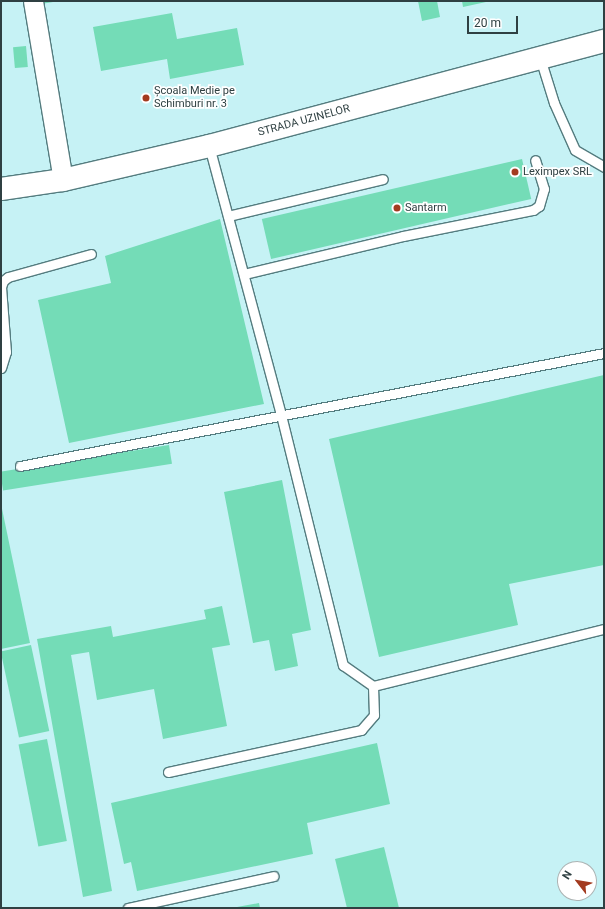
<!DOCTYPE html>
<meta charset="utf-8">
<style>
body{margin:0}
#map{position:relative;width:605px;height:909px;overflow:hidden;background:#c6f2f5;font-family:Roboto,sans-serif}
div>[style]{position:absolute}
.building>*{inset:0;background:#74dcb7;transform-origin:0 0}
.roads{filter:drop-shadow(1px 0 #547c7f) drop-shadow(-1px 0 #547c7f) drop-shadow(0 1px #547c7f) drop-shadow(0 -1px #547c7f)}
.service>*{height:9px;margin:-4.5px;padding:0 4.5px;transform-origin:4.5px;border-radius:4.5px;background:#fff}
.minor>*{height:19px;margin:-9.5px;padding:0 9.5px;transform-origin:9.5px;border-radius:9.5px;background:#fff}
.primary>*{height:22px;margin:-11px;padding:0 11px;transform-origin:11px;border-radius:11px;background:#fff}
.dots>*{width:11px;height:11px;translate:-50% -50%;box-sizing:border-box;border:2px solid #fff;border-radius:50%}
span{translate:-50% -50%;white-space:nowrap;text-align:center;line-height:1.15;-webkit-text-stroke:3.5px #fff;paint-order:stroke}
.poi-label{font-size:11px;color:#2f4042}
.left{translate:0 -50%;text-align:left}
.street-label{font-size:11px;color:#2f4042}
.frame{position:absolute;inset:0;border:2px solid #2f4042;pointer-events:none}
.north{position:absolute;left:557px;top:861px;width:40px;height:40px;box-sizing:border-box;background:#fff;border:1px solid #acb3b3;border-radius:50%;rotate:301deg;font-size:11px;font-weight:700;line-height:16px;text-align:center;color:#2f4042}
.north::after{content:'';display:block;margin:auto;width:14px;height:18px;background:#a33b20;clip-path:polygon(50% 0,100% 100%,50% 72%,0 100%)}
.scale{position:absolute;left:467px;top:16px;width:51px;height:18px;box-sizing:border-box;border:2px solid #2f4042;border-top:0;padding-left:5px;font-size:12px;line-height:14px;white-space:nowrap;color:#2f4042;-webkit-text-stroke:3px #fff;paint-order:stroke}
</style>
<div id="map">
<div class="building">
<div style="clip-path:polygon(40px 1px,53px 1px,53px 2px,41px 4px)"></div>
<div style="clip-path:polygon(418px 1px,437px 1px,440px 17px,422px 21px)"></div>
<div style="clip-path:polygon(462px 1px,485px 1px,486px 2px,463px 7px)"></div>
<div style="clip-path:polygon(172px 13px,177px 39px,237px 28px,244px 65px,170px 79px,167px 59px,101px 71px,93px 27px)"></div>
<div style="left:26px;top:46px;width:21px;height:13px;rotate:85deg"></div>
<div style="left:522px;top:159px;width:41px;height:267px;rotate:77deg"></div>
<div style="clip-path:polygon(220px 219px,264px 404px,69px 443px,38px 300px,111px 283px,105px 256px)"></div>
<div style="clip-path:polygon(604px 375px,604px 565px,509px 584px,518px 625px,379px 657px,329px 439px)"></div>
<div style="left:169px;top:445px;width:19px;height:171px;rotate:81deg"></div>
<div style="clip-path:polygon(282px 480px,311px 630px,292px 634px,298px 666px,275px 671px,269px 640px,253px 643px,224px 492px)"></div>
<div style="clip-path:polygon(1px 504px,30px 643px,1px 649px)"></div>
<div style="clip-path:polygon(222px 606px,230px 645px,212px 648px,227px 726px,163px 739px,154px 689px,97px 700px,89px 652px,71px 655px,112px 891px,83px 897px,37px 639px,111px 626px,113px 637px,206px 619px,204px 610px)"></div>
<div style="left:31px;top:645px;width:88px;height:31px;rotate:78deg"></div>
<div style="left:47px;top:739px;width:104px;height:29px;rotate:79deg"></div>
<div style="clip-path:polygon(377px 743px,390px 804px,307px 823px,313px 854px,137px 891px,131px 862px,124px 864px,111px 803px)"></div>
<div style="clip-path:polygon(384px 847px,399px 908px,347px 908px,335px 859px)"></div>
<div style="clip-path:polygon(259px 903px,260px 908px,237px 908px,237px 907px)"></div>
</div>
<div class="roads">
<div class="service">
<div style="left:540px;top:58px;width:47px;rotate:72.7deg"></div>
<div style="left:554px;top:103px;width:51px;rotate:65.9deg"></div>
<div style="left:575px;top:150px;width:34px;rotate:30deg"></div>
<div style="left:209px;top:146px;width:278px;rotate:75deg"></div>
<div style="left:281px;top:415px;width:258px;rotate:76.1deg"></div>
<div style="left:343px;top:665px;width:37px;rotate:35deg"></div>
<div style="left:373px;top:686px;width:238px;rotate:-13.9deg"></div>
<div style="left:228px;top:216px;width:159px;rotate:-13.4deg"></div>
<div style="left:244px;top:274px;width:163px;rotate:-13.4deg"></div>
<div style="left:403px;top:236px;width:133px;rotate:-11.3deg"></div>
<div style="left:533px;top:210px;width:7px;rotate:-34deg"></div>
<div style="left:539px;top:206px;width:18px;rotate:-74deg"></div>
<div style="left:544px;top:189px;width:30px;rotate:-107deg"></div>
<div style="left:1px;top:368px;width:17px;rotate:-73deg"></div>
<div style="left:6px;top:352px;width:65px;rotate:-94.4deg"></div>
<div style="left:1px;top:287px;width:6px;rotate:-72deg"></div>
<div style="left:3px;top:281px;width:6px;rotate:-39deg"></div>
<div style="left:8px;top:277px;width:86px;rotate:-15.5deg"></div>
<div style="left:20px;top:466px;width:595px;rotate:-10.95deg"></div>
<div style="left:168px;top:772px;width:198px;rotate:-12.3deg"></div>
<div style="left:361px;top:730px;width:20px;rotate:-49deg"></div>
<div style="left:374px;top:715px;width:29px;rotate:-92deg"></div>
<div style="left:128px;top:908px;width:149px;rotate:-12.4deg"></div>
</div>
<div class="minor">
<div style="left:33px;top:1px;width:181px;rotate:80.5deg"></div>
</div>
<div class="primary">
<div style="left:1px;top:189px;width:63px;rotate:-8.3deg"></div>
<div style="left:63px;top:180px;width:150px;rotate:-13.1deg"></div>
<div style="left:209px;top:146px;width:409px;rotate:-14.9deg"></div>
</div>
</div>
<div class="dots">
<div style="left:146px;top:98px;background:#a33b20"></div>
<div style="left:515px;top:172px;background:#a33b20"></div>
<div style="left:397px;top:208px;background:#a33b20"></div>
</div>
<div class="poi-label">
<span class="left" style="left:154px;top:98px">Școala Medie pe<br>Schimburi nr. 3</span>
<span class="left" style="left:523px;top:172px">Leximpex SRL</span>
<span class="left" style="left:405px;top:208px">Santarm</span>
</div>
<div class="street-label">
<span style="left:304px;top:121px;rotate:-15deg">STRADA UZINELOR</span>
</div>
<div class="frame"></div>
<div class="north">N</div>
<div class="scale">20 m</div>
</div>
